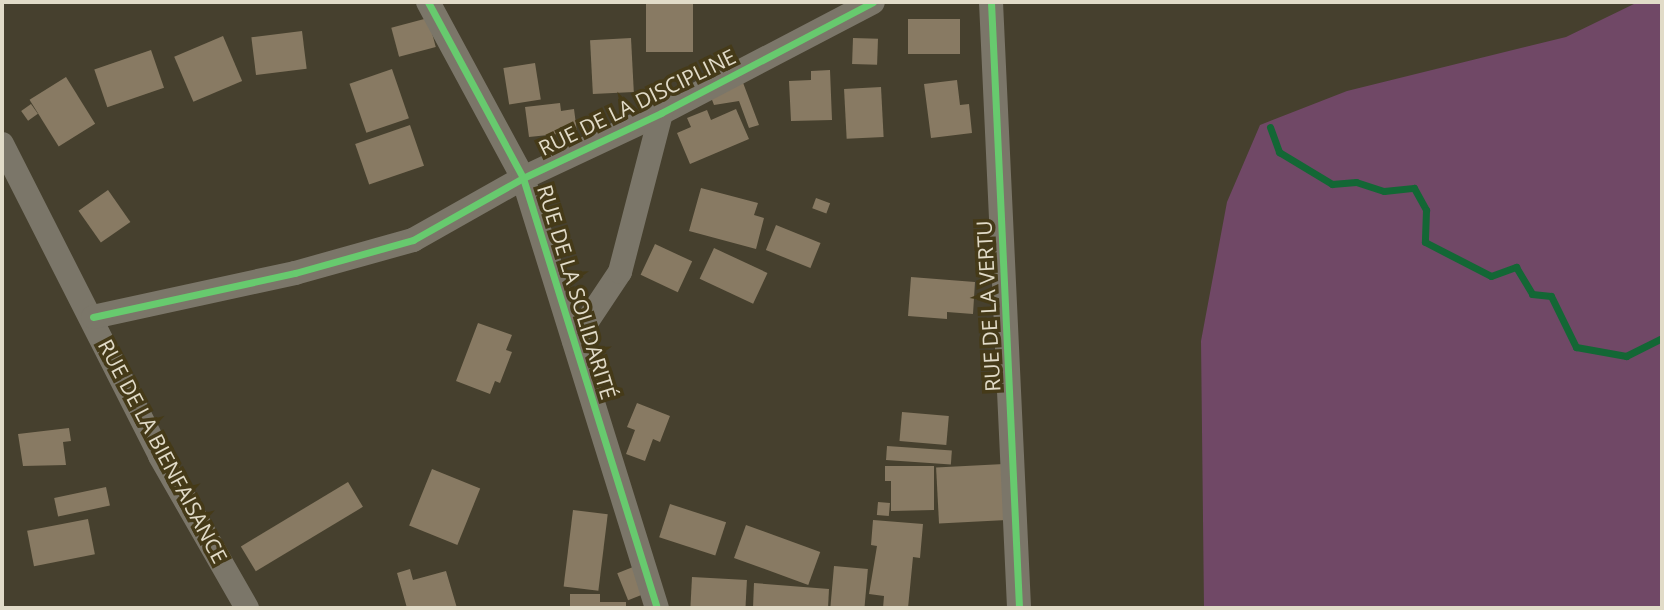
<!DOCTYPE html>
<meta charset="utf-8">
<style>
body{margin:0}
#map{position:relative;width:1664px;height:610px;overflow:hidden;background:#46402e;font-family:"Open Sans",sans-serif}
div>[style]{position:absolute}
.green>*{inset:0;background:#704866}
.stream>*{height:7px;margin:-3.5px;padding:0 3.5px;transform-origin:3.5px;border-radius:3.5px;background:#136735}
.building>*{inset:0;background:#887a63;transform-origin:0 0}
.minor>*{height:24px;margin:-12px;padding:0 12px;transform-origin:12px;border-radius:12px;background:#7b7669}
.cycleway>*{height:7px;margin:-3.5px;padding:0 3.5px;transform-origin:3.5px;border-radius:3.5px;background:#67ca6e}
span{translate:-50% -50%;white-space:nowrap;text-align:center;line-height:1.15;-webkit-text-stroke:7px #453a18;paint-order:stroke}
.street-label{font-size:21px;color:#e1dbc8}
.frame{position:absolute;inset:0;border:4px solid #e1dbc8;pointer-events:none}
</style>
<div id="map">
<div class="green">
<div style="clip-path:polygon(1638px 2px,1662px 2px,1662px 608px,1204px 608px,1201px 341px,1227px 202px,1260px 125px,1347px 91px,1566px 37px)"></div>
</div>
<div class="stream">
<div style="left:1270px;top:127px;width:27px;rotate:70deg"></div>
<div style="left:1279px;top:152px;width:62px;rotate:31.1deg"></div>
<div style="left:1332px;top:184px;width:24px;rotate:-5deg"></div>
<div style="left:1356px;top:182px;width:29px;rotate:18deg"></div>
<div style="left:1384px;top:191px;width:30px;rotate:-6deg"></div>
<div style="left:1414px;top:188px;width:25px;rotate:61deg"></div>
<div style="left:1426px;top:210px;width:32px;rotate:92deg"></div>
<div style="left:1425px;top:242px;width:74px;rotate:27.3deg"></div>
<div style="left:1491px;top:276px;width:27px;rotate:-20deg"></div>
<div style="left:1516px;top:267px;width:31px;rotate:59deg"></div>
<div style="left:1532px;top:294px;width:19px;rotate:6deg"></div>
<div style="left:1551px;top:296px;width:57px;rotate:63.9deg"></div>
<div style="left:1576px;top:347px;width:51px;rotate:10.2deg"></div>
<div style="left:1626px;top:356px;width:40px;rotate:-26.6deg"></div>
</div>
<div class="building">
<div style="left:646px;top:2px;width:47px;height:50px"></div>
<div style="left:428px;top:18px;width:30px;height:38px;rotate:75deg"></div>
<div style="left:960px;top:19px;width:35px;height:52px;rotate:90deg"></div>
<div style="left:302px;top:31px;width:38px;height:51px;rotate:83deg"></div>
<div style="left:223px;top:36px;width:49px;height:53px;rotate:67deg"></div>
<div style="left:631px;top:38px;width:54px;height:41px;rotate:87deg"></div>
<div style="left:853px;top:38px;width:25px;height:26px;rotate:2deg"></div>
<div style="left:151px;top:50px;width:40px;height:60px;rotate:71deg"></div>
<div style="left:535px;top:63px;width:37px;height:32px;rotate:81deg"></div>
<div style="left:392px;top:69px;width:52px;height:45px;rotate:71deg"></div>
<div style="clip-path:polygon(830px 70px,832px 120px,791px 121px,789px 81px,811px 80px,811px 71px)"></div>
<div style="left:66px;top:77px;width:55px;height:43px;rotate:58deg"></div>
<div style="clip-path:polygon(742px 80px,759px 125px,749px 128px,739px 101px,714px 105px,709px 92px)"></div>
<div style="clip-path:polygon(957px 80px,960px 105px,969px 104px,972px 133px,931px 138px,924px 84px)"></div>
<div style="left:881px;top:87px;width:50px;height:37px;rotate:87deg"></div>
<div style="clip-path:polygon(560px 103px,561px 111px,574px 109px,577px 132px,529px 137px,525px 107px)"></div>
<div style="left:31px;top:104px;width:12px;height:12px;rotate:55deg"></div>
<div style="clip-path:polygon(736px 109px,749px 139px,690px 164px,677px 133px,691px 127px,687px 118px,707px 110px,711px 120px)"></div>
<div style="left:410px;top:125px;width:43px;height:58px;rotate:71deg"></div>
<div style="clip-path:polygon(701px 188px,758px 203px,754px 215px,764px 218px,756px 249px,689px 231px)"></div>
<div style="left:108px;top:190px;width:39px;height:36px;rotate:55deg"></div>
<div style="left:816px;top:198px;width:15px;height:11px;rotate:20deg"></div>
<div style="left:776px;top:225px;width:48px;height:27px;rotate:22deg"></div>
<div style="left:655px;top:244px;width:41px;height:34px;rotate:25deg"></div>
<div style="left:714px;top:248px;width:59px;height:34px;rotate:25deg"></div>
<div style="clip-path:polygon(911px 277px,975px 282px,973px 314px,947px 312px,947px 319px,908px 316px)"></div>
<div style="clip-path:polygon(478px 323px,512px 335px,506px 350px,512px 352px,500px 383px,495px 381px,490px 394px,456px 381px)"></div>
<div style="clip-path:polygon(637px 403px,670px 416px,660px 442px,653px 439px,645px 461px,626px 454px,635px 430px,627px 427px)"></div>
<div style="left:902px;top:412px;width:47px;height:29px;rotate:5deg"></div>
<div style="clip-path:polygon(69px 428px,71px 441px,63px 442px,66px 465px,23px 466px,18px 434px)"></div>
<div style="left:887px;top:446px;width:65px;height:14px;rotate:4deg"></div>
<div style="left:1004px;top:464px;width:56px;height:68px;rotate:87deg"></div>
<div style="clip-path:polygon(885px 466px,934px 466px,934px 510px,891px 511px,891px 481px,885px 481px)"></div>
<div style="left:432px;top:469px;width:52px;height:61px;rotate:22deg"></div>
<div style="left:348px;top:482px;width:29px;height:125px;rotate:59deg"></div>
<div style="left:106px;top:487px;width:19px;height:53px;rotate:78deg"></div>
<div style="left:878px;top:502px;width:12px;height:13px;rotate:5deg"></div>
<div style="left:670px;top:504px;width:59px;height:35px;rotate:18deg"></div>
<div style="left:573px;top:510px;width:35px;height:77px;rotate:7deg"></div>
<div style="left:88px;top:519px;width:36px;height:62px;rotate:79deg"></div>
<div style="clip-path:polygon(873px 520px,923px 524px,920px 558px,913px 557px,908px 608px,883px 608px,884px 596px,869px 594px,877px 546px,871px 545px)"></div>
<div style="left:746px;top:525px;width:79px;height:35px;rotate:20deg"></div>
<div style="left:834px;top:566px;width:34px;height:42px;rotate:5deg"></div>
<div style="left:633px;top:567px;width:29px;height:17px;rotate:68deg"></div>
<div style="clip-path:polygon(410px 569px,413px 580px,446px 571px,457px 608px,407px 608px,397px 573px)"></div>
<div style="left:692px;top:577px;width:55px;height:31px;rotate:3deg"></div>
<div style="clip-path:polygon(754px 583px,829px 589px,828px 608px,753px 608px)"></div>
<div style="clip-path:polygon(570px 594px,600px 594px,600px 602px,626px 602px,626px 608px,570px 608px)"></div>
</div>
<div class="minor">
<div style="left:428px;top:2px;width:200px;rotate:61.6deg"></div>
<div style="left:523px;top:178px;width:450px;rotate:72.7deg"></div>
<div style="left:991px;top:2px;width:607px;rotate:87.35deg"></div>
<div style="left:2px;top:144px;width:350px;rotate:63.1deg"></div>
<div style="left:160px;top:456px;width:175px;rotate:60.2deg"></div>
<div style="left:93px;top:317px;width:207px;rotate:-12.3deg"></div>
<div style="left:295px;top:273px;width:123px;rotate:-15.6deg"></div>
<div style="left:413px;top:240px;width:126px;rotate:-29.4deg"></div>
<div style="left:523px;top:178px;width:153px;rotate:-25.2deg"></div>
<div style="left:661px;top:113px;width:239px;rotate:-27.6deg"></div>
<div style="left:574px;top:341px;width:83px;rotate:-56.3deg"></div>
<div style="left:620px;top:272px;width:164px;rotate:-75.5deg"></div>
</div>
<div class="cycleway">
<div style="left:428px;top:2px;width:200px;rotate:61.6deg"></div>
<div style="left:523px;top:178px;width:450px;rotate:72.7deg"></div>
<div style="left:991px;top:2px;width:607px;rotate:87.35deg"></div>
<div style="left:93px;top:317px;width:207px;rotate:-12.3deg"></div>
<div style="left:295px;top:273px;width:123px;rotate:-15.6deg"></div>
<div style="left:413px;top:240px;width:126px;rotate:-29.4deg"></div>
<div style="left:523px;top:178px;width:153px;rotate:-25.2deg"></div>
<div style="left:661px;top:113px;width:239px;rotate:-27.6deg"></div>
</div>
<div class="street-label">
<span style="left:637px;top:102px;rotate:-26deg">RUE DE LA DISCIPLINE</span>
<span style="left:577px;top:292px;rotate:73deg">RUE DE LA SOLIDARITÉ</span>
<span style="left:988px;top:306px;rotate:-93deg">RUE DE LA VERTU</span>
<span style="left:163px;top:451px;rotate:62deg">RUE DE LA BIENFAISANCE</span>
</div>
<div class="frame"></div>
</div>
